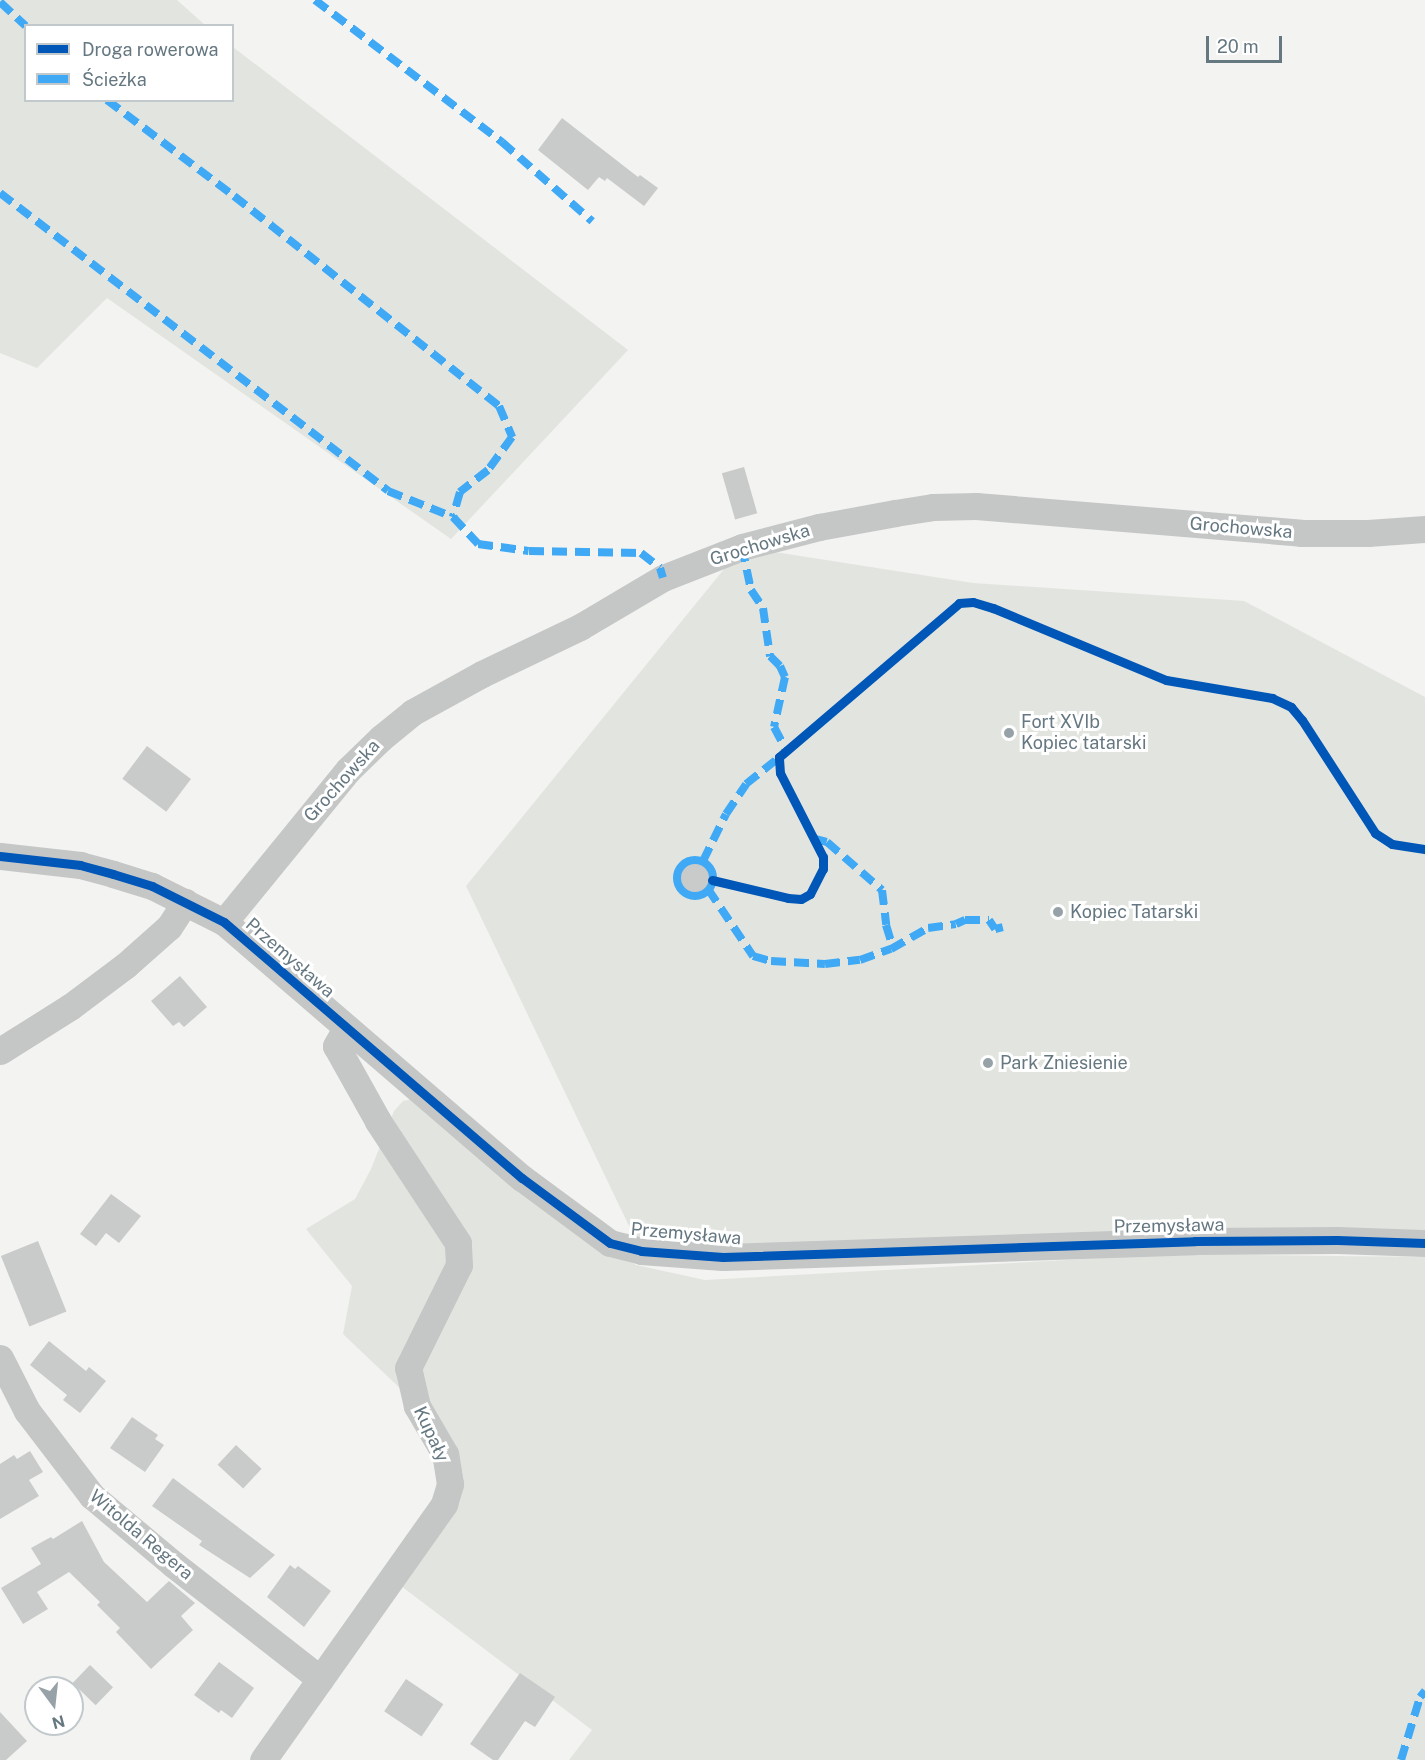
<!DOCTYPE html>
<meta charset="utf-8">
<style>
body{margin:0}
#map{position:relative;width:1425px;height:1760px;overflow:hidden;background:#f3f3f1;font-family:"Public Sans",sans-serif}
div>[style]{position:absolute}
.green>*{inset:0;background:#e2e5df}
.building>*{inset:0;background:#c9caca;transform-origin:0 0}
.round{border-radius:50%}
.minor>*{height:27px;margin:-13.5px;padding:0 13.5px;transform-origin:13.5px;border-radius:13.5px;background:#c5c7c7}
.quiet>*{height:8px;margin-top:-4px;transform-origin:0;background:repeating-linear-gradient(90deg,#3fa9f5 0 15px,transparent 0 23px)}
.quiet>.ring{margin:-4px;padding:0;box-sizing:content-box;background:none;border:8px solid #3fa9f5;border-radius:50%}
.cycleway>*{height:9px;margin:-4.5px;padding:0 4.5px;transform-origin:4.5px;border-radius:4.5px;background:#0057b8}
.dots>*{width:16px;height:16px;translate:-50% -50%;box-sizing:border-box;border:3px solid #fff;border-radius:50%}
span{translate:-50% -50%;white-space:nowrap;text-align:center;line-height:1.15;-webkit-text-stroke:6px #fff;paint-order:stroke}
.street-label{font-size:18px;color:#657780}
.poi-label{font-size:18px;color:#657780}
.left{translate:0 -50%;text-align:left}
.legend{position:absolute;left:24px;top:24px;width:210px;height:78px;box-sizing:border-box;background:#fff;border:2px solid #c1c9cc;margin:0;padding:8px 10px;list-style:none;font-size:18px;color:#657780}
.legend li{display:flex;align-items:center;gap:12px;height:30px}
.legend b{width:30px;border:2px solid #c1c9cc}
.north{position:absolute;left:24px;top:1676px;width:60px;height:60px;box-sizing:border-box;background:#fff;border:2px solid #c1c9cc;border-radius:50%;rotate:165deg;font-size:16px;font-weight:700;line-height:24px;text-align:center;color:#657780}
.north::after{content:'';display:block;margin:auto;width:21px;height:27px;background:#97a2a8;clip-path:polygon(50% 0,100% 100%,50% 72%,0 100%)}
.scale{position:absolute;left:1206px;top:36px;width:76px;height:27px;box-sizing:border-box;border:3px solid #657780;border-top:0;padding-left:8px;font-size:18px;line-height:21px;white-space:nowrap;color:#657780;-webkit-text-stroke:4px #fff;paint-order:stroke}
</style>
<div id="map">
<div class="green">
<div style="clip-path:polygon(0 0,177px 0,205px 25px,26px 26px,26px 100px,232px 100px,233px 47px,628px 350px,451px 539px,107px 298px,37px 368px,0 353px)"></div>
<div style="clip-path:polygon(742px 547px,973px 583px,1244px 601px,1425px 697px,1425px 1243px,641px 1251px,466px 886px)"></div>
<div style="clip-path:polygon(417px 1098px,636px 1265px,705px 1280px,1177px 1254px,1425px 1257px,1425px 1760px,569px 1760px,592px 1730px,397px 1583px,438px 1531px,446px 1432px,343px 1334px,352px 1286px,306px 1229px,355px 1199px,371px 1169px,394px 1111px,403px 1101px)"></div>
</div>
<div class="building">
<div style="clip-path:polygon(562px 118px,638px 177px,640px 175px,658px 188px,644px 206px,607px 178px,605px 181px,599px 177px,588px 190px,538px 150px)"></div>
<div style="left:744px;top:467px;width:48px;height:23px;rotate:74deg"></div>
<div style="left:147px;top:746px;width:55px;height:41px;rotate:37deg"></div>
<div class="round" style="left:676px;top:858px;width:40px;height:40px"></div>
<div style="clip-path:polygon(180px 976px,207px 1007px,184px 1027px,179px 1022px,173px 1026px,151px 1001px)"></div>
<div style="clip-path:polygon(111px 1194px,141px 1216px,119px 1243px,106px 1233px,96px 1246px,80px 1234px)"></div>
<div style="left:38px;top:1241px;width:76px;height:40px;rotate:68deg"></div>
<div style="clip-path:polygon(49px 1341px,86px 1371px,89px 1367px,106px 1381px,80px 1413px,63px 1400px,67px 1395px,30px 1365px)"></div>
<div style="clip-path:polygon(132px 1417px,158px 1435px,155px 1439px,164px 1445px,145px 1472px,110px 1448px)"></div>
<div style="left:236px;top:1445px;width:35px;height:27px;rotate:43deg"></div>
<div style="clip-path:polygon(30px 1451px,43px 1472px,29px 1480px,39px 1496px,0 1519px,0 1464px,14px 1455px,17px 1459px)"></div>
<div style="clip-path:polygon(173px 1478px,275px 1555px,250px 1578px,199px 1545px,202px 1541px,152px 1506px)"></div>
<div style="clip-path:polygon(82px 1521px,104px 1562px,147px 1602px,169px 1581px,195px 1603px,181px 1616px,193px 1630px,151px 1669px,116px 1632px,120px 1628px,97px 1605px,100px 1602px,69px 1572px,37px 1592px,48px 1609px,23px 1624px,1px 1588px,41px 1564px,31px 1548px,51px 1537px,53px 1539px)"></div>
<div style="clip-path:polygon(290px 1565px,295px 1569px,298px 1566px,331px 1591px,304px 1627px,267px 1597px)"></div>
<div style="clip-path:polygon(219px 1662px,254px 1688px,232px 1718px,221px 1710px,219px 1713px,194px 1695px)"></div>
<div style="left:90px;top:1665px;width:32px;height:25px;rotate:44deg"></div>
<div style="clip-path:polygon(520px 1673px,555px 1697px,535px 1727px,525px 1721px,498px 1760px,493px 1760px,470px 1744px)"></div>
<div style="left:406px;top:1679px;width:45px;height:39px;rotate:34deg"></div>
<div style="clip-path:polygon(0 1712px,27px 1741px,6px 1760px,0 1760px)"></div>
</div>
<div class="minor">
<div style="left:0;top:856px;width:81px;rotate:6.4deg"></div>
<div style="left:80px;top:865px;width:34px;rotate:15deg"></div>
<div style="left:113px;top:874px;width:41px;rotate:17.1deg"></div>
<div style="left:152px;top:886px;width:80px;rotate:26.6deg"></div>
<div style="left:224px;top:922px;width:393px;rotate:40.7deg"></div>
<div style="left:522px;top:1178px;width:109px;rotate:36.5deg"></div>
<div style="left:610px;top:1243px;width:32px;rotate:14deg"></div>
<div style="left:641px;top:1251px;width:82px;rotate:4.2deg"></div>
<div style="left:723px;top:1257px;width:472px;rotate:-1.9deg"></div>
<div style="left:1195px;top:1241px;width:142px;rotate:-0.4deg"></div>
<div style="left:1337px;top:1240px;width:88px;rotate:2deg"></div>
<div style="left:224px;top:922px;width:196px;rotate:-50.8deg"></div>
<div style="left:348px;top:770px;width:46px;rotate:-44.1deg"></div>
<div style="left:381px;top:738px;width:41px;rotate:-39.1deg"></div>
<div style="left:413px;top:712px;width:79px;rotate:-28.8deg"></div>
<div style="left:482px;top:674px;width:109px;rotate:-25.6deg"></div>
<div style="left:580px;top:627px;width:96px;rotate:-30.6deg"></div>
<div style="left:663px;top:578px;width:85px;rotate:-21.4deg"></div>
<div style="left:742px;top:547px;width:80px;rotate:-14.6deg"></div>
<div style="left:819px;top:527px;width:77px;rotate:-10.4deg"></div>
<div style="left:895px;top:513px;width:38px;rotate:-9deg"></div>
<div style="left:933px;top:507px;width:43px;rotate:-1.3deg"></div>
<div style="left:976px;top:506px;width:326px;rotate:4.7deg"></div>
<div style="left:1301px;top:533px;width:67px"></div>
<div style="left:1368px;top:533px;width:57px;rotate:-4deg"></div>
<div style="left:0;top:1051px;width:83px;rotate:-32.2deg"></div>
<div style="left:70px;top:1007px;width:70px;rotate:-36.9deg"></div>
<div style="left:126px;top:965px;width:57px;rotate:-41.5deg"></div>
<div style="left:169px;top:927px;width:30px;rotate:-57deg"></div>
<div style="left:0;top:1358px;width:59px;rotate:63deg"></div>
<div style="left:27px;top:1411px;width:107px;rotate:52.6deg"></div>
<div style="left:92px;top:1496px;width:106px;rotate:40deg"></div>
<div style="left:173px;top:1564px;width:187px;rotate:38deg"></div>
<div style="left:263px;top:1760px;width:314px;rotate:-54.7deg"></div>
<div style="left:444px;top:1504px;width:21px;rotate:-73deg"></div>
<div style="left:450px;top:1484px;width:30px;rotate:-99deg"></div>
<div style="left:445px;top:1454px;width:56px;rotate:-120.3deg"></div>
<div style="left:417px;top:1406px;width:39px;rotate:-103deg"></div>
<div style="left:408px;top:1368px;width:115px;rotate:-63.7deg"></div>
<div style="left:459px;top:1265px;width:22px;rotate:-93deg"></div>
<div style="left:458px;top:1243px;width:146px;rotate:-123.3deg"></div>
<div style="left:378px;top:1121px;width:86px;rotate:-119.2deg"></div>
<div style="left:336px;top:1046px;width:21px;rotate:-61deg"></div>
</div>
<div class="quiet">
<div style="left:315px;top:0;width:235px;rotate:37.2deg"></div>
<div style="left:502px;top:142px;width:120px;rotate:41.3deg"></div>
<div style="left:0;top:2px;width:35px;rotate:43deg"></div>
<div style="left:107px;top:100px;width:159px;rotate:37.1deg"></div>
<div style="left:234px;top:196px;width:338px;rotate:38.4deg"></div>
<div style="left:499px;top:406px;width:34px;rotate:67deg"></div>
<div style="left:512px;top:437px;width:41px;rotate:126deg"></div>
<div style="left:488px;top:470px;width:36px;rotate:142deg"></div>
<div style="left:460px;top:492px;width:26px;rotate:106deg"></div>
<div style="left:0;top:193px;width:489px;rotate:37.5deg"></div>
<div style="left:388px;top:491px;width:70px;rotate:21.8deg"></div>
<div style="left:453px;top:517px;width:37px;rotate:47deg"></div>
<div style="left:478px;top:544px;width:51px;rotate:7.8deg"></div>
<div style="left:529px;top:551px;width:112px;rotate:1deg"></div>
<div style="left:641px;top:553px;width:24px;rotate:38deg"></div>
<div style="left:660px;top:568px;width:10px;rotate:73deg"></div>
<div style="left:742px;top:547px;width:44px;rotate:78.2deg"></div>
<div style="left:751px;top:590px;width:22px;rotate:56deg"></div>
<div style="left:763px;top:608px;width:49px;rotate:81.7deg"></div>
<div style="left:770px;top:656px;width:14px;rotate:45deg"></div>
<div style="left:780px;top:666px;width:12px;rotate:66deg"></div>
<div style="left:785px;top:677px;width:51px;rotate:102.4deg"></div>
<div style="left:774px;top:727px;width:27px;rotate:62deg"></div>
<div style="left:815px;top:839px;width:12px;rotate:14deg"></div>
<div style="left:827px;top:842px;width:73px;rotate:41.1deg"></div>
<div style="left:882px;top:890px;width:35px;rotate:83deg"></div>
<div style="left:886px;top:925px;width:24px;rotate:73deg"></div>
<div class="ring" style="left:677px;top:860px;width:28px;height:28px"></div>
<div style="left:703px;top:861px;width:52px;rotate:-63.9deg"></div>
<div style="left:726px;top:814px;width:36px;rotate:-56deg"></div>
<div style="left:746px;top:784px;width:45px;rotate:-38.7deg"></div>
<div style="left:708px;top:889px;width:81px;rotate:56.1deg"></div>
<div style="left:753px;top:956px;width:19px;rotate:16deg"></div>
<div style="left:771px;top:961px;width:54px;rotate:3.2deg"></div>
<div style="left:825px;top:964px;width:35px;rotate:-7deg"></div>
<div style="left:860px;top:960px;width:33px;rotate:-20deg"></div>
<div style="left:891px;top:949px;width:43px;rotate:-29.6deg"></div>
<div style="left:928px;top:928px;width:28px;rotate:-8deg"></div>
<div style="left:956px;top:924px;width:10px;rotate:-24deg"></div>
<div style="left:965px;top:920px;width:24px"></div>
<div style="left:989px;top:920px;width:11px;rotate:56deg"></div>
<div style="left:995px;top:929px;width:8px;rotate:-14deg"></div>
<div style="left:1401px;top:1760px;width:66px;rotate:-73.2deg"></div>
<div style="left:1420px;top:1697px;width:8px;rotate:-50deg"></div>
</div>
<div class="cycleway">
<div style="left:0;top:856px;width:81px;rotate:6.4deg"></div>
<div style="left:80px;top:865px;width:34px;rotate:15deg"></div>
<div style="left:113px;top:874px;width:41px;rotate:17.1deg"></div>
<div style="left:152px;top:886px;width:80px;rotate:26.6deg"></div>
<div style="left:224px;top:922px;width:393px;rotate:40.7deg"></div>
<div style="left:522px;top:1178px;width:109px;rotate:36.5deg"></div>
<div style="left:610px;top:1243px;width:32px;rotate:14deg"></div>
<div style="left:641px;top:1251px;width:82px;rotate:4.2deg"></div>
<div style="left:723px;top:1257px;width:472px;rotate:-1.9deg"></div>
<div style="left:1195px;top:1241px;width:142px;rotate:-0.4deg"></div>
<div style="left:1337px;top:1240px;width:88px;rotate:2deg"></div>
<div style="left:712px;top:880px;width:78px;rotate:13.3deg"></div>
<div style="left:788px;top:898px;width:13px;rotate:4deg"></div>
<div style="left:801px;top:899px;width:10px;rotate:-29deg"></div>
<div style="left:810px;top:894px;width:28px;rotate:-63deg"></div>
<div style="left:823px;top:869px;width:12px;rotate:-90deg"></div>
<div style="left:823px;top:857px;width:94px;rotate:-117.1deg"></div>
<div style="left:780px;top:773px;width:16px;rotate:-94deg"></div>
<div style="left:779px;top:757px;width:237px;rotate:-40.5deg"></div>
<div style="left:959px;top:603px;width:14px;rotate:-4deg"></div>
<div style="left:973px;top:602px;width:21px;rotate:17deg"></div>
<div style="left:993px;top:608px;width:187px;rotate:22.6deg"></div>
<div style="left:1166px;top:680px;width:108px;rotate:9.6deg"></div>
<div style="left:1272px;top:698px;width:21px;rotate:25deg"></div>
<div style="left:1291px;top:707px;width:17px;rotate:50deg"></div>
<div style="left:1302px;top:720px;width:135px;rotate:57.1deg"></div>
<div style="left:1375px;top:833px;width:20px;rotate:33deg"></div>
<div style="left:1392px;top:844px;width:33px;rotate:9deg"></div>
</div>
<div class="dots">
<div style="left:1009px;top:733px;background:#97a2a8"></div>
<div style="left:1058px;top:912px;background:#97a2a8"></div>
<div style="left:988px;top:1063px;background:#97a2a8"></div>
</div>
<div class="street-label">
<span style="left:1241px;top:528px;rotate:5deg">Grochowska</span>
<span style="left:760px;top:545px;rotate:-17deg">Grochowska</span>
<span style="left:342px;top:781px;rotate:-48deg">Grochowska</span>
<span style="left:290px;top:958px;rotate:41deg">Przemysława</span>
<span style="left:1169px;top:1226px;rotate:-1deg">Przemysława</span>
<span style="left:686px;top:1234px;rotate:5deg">Przemysława</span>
<span style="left:431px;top:1434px;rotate:65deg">Kupały</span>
<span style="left:141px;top:1535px;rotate:40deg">Witolda Regera</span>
</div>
<div class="poi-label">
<span class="left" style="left:1021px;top:733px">Fort XVIb<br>Kopiec tatarski</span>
<span class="left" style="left:1070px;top:912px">Kopiec Tatarski</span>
<span class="left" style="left:1000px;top:1063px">Park Zniesienie</span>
</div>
<ul class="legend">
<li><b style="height:8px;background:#0057b8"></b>Droga rowerowa</li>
<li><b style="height:8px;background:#3fa9f5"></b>Ścieżka</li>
</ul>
<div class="north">N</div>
<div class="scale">20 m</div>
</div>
